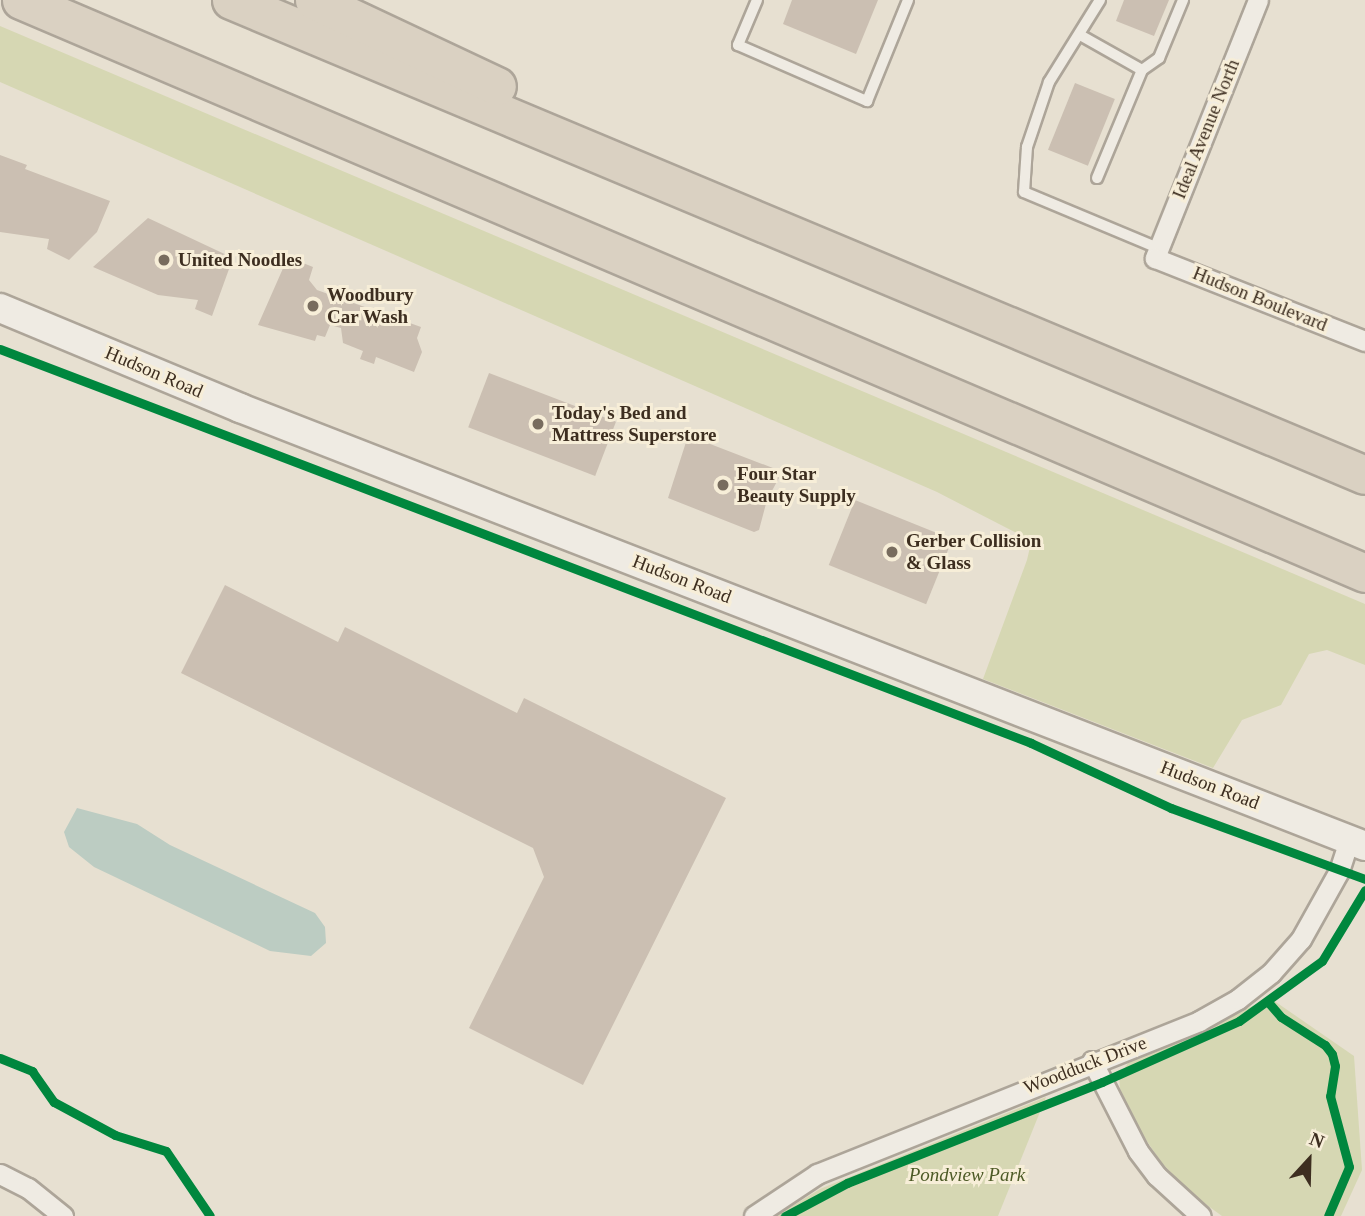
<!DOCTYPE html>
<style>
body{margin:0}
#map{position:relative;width:1365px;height:1216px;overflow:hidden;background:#e7e0d1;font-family:"Times New Roman",serif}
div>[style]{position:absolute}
.green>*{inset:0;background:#d6d7b3}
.water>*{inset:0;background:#bcccc2}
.building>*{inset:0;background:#cbbfb2;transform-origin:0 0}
.roads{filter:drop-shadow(2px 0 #ada599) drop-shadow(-2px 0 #ada599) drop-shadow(0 2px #ada599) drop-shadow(0 -2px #ada599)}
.lane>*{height:10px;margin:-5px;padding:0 5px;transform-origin:5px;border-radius:5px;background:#efebe3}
.street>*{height:19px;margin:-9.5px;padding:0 9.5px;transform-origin:9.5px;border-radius:9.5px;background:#efebe3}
.secondary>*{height:28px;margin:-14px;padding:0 14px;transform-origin:14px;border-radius:14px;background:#efebe3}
.highway>*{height:37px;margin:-18.5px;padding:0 18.5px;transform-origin:18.5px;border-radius:18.5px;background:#dad1c2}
.cycleway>*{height:9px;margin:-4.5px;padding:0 4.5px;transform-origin:4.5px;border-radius:4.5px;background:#00873e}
.dots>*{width:19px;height:19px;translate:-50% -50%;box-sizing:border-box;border:4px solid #f7eed8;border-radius:50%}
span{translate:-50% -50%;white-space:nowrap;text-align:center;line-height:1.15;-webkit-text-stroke:6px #f7eed8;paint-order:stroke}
.street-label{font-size:19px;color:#3d2e20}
.poi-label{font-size:19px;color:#3d2e20;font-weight:700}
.left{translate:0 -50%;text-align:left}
.park-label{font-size:19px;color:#4d5a26;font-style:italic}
.north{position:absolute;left:1274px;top:1125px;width:70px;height:70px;-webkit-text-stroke:5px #f7eed8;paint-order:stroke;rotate:22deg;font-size:19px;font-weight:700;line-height:28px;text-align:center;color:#3d2e20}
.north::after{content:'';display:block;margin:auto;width:24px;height:32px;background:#3d2e20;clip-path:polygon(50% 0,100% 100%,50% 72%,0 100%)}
</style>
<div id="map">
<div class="green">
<div style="clip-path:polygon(0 26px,1365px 604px,1365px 665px,1327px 650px,1309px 654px,1281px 705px,1242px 720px,1213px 768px,983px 679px,1027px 560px,1030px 547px,1026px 538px,937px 492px,0 82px)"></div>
<div style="clip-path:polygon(1270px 998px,1354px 1056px,1362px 1170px,1341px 1216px,1222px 1216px,1189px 1192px,1161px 1162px,1138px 1128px,1120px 1089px,1119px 1076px,1128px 1063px)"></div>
<div style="clip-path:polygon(1046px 1097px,998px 1216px,776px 1216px,820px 1189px)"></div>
</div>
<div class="water">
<div style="clip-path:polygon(77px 808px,137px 824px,170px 845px,315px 913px,325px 927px,326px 943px,311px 956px,270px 951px,94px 867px,69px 847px,64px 832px)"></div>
</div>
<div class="building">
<div style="clip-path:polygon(792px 0,878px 0,856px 54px,783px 24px)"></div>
<div style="clip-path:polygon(1124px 0,1169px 0,1154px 36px,1116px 21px)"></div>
<div style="left:1075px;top:83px;width:43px;height:72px;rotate:22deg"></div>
<div style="clip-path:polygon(0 155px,27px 165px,25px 169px,110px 201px,97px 232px,69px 260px,47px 249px,49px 239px,0 232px)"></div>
<div style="clip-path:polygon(148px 218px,233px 258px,212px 316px,195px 309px,198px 300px,158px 295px,93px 267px)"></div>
<div style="clip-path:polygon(288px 257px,313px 267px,309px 280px,317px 290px,421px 327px,417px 338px,422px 352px,414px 372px,376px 357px,374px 364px,360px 359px,363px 351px,343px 343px,341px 328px,330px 325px,325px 337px,317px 335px,315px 341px,258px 325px)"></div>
<div style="left:489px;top:373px;width:136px;height:58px;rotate:21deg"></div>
<div style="clip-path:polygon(692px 437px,778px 470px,780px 476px,767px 500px,759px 530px,754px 532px,668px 498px,687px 439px)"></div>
<div style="left:855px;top:500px;width:105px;height:70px;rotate:22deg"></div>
<div style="clip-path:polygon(225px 585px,338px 642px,345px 627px,517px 713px,524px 698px,726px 798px,583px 1085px,469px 1028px,544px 877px,533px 848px,181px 673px)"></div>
</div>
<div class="roads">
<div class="lane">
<div style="left:757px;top:0;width:49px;rotate:112.9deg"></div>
<div style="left:738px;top:45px;width:141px;rotate:23.5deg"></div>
<div style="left:867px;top:101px;width:109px;rotate:-67.9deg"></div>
<div style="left:1100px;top:0;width:97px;rotate:121.9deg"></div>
<div style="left:1049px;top:82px;width:69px;rotate:108.7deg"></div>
<div style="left:1027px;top:147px;width:45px;rotate:93.8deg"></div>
<div style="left:1024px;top:192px;width:145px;rotate:22.7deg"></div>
<div style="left:1080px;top:35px;width:71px;rotate:29.4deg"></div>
<div style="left:1142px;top:70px;width:117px;rotate:112.6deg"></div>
<div style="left:1142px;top:70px;width:21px;rotate:-35deg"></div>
<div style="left:1159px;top:58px;width:63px;rotate:-67.5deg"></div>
</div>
<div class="street">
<div style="left:1258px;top:0;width:278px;rotate:111.8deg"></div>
<div style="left:1155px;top:258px;width:226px;rotate:21.6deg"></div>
<div style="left:1092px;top:1061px;width:101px;rotate:62.9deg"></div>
<div style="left:1138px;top:1151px;width:31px;rotate:53deg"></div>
<div style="left:1157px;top:1176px;width:59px;rotate:42.3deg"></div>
<div style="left:0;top:1174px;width:31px;rotate:27deg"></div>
<div style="left:28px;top:1188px;width:45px;rotate:38.7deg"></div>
<div style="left:754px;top:1216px;width:76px;rotate:-33.7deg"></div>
<div style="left:817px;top:1174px;width:412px;rotate:-21.8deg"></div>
<div style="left:1199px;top:1021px;width:45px;rotate:-29.4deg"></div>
<div style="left:1238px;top:999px;width:42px;rotate:-38.2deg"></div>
<div style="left:1271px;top:973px;width:45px;rotate:-48.6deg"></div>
<div style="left:1301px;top:939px;width:78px;rotate:-60.8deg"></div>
<div style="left:1339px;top:871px;width:33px;rotate:-72deg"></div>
</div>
<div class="secondary">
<div style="left:0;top:308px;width:260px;rotate:22.6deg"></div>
<div style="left:240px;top:408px;width:1207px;rotate:21.27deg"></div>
</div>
<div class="highway">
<div style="left:21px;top:0;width:1461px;rotate:23.09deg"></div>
<div style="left:231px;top:0;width:1229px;rotate:22.73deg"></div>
<div style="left:314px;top:0;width:202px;rotate:25.2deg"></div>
</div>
</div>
<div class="cycleway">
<div style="left:0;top:349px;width:1104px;rotate:20.91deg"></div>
<div style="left:1031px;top:743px;width:154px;rotate:24.9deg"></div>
<div style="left:1171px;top:808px;width:207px;rotate:20.1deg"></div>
<div style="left:1268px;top:1002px;width:20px;rotate:49deg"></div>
<div style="left:1281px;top:1017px;width:52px;rotate:32.5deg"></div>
<div style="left:1325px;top:1045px;width:11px;rotate:52deg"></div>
<div style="left:1332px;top:1054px;width:12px;rotate:76deg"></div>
<div style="left:1335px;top:1066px;width:30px;rotate:99deg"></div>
<div style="left:1330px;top:1096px;width:73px;rotate:75deg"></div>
<div style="left:1349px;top:1167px;width:53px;rotate:113.2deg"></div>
<div style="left:0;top:1058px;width:35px;rotate:22deg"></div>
<div style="left:32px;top:1071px;width:38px;rotate:55deg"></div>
<div style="left:54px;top:1102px;width:69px;rotate:28.4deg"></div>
<div style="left:115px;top:1135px;width:53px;rotate:17.4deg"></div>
<div style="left:166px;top:1151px;width:78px;rotate:55.9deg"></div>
<div style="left:785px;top:1216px;width:70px;rotate:-28deg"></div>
<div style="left:847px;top:1183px;width:274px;rotate:-21.6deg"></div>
<div style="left:1102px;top:1082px;width:150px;rotate:-24deg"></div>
<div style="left:1239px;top:1021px;width:102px;rotate:-35.9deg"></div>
<div style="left:1322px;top:961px;width:83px;rotate:-58.8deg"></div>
</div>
<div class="dots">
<div style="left:164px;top:260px;background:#786c5e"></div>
<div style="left:313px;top:306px;background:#786c5e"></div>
<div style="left:538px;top:424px;background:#786c5e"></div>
<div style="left:723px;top:485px;background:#786c5e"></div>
<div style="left:892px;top:552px;background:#786c5e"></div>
</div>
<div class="street-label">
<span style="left:1206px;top:129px;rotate:-68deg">Ideal Avenue North</span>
<span style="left:1260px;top:299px;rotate:22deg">Hudson Boulevard</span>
<span style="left:154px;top:372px;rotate:23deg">Hudson Road</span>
<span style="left:682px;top:579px;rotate:21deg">Hudson Road</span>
<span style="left:1210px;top:785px;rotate:21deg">Hudson Road</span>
<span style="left:1085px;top:1065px;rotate:-21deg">Woodduck Drive</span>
</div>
<div class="poi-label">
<span class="left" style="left:178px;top:260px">United Noodles</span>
<span class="left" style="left:327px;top:306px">Woodbury<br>Car Wash</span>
<span class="left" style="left:552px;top:424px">Today's Bed and<br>Mattress Superstore</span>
<span class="left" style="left:737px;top:485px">Four Star<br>Beauty Supply</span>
<span class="left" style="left:906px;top:552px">Gerber Collision<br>&amp; Glass</span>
</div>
<div class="park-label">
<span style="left:967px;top:1175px">Pondview Park</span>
</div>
<div class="north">N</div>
</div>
